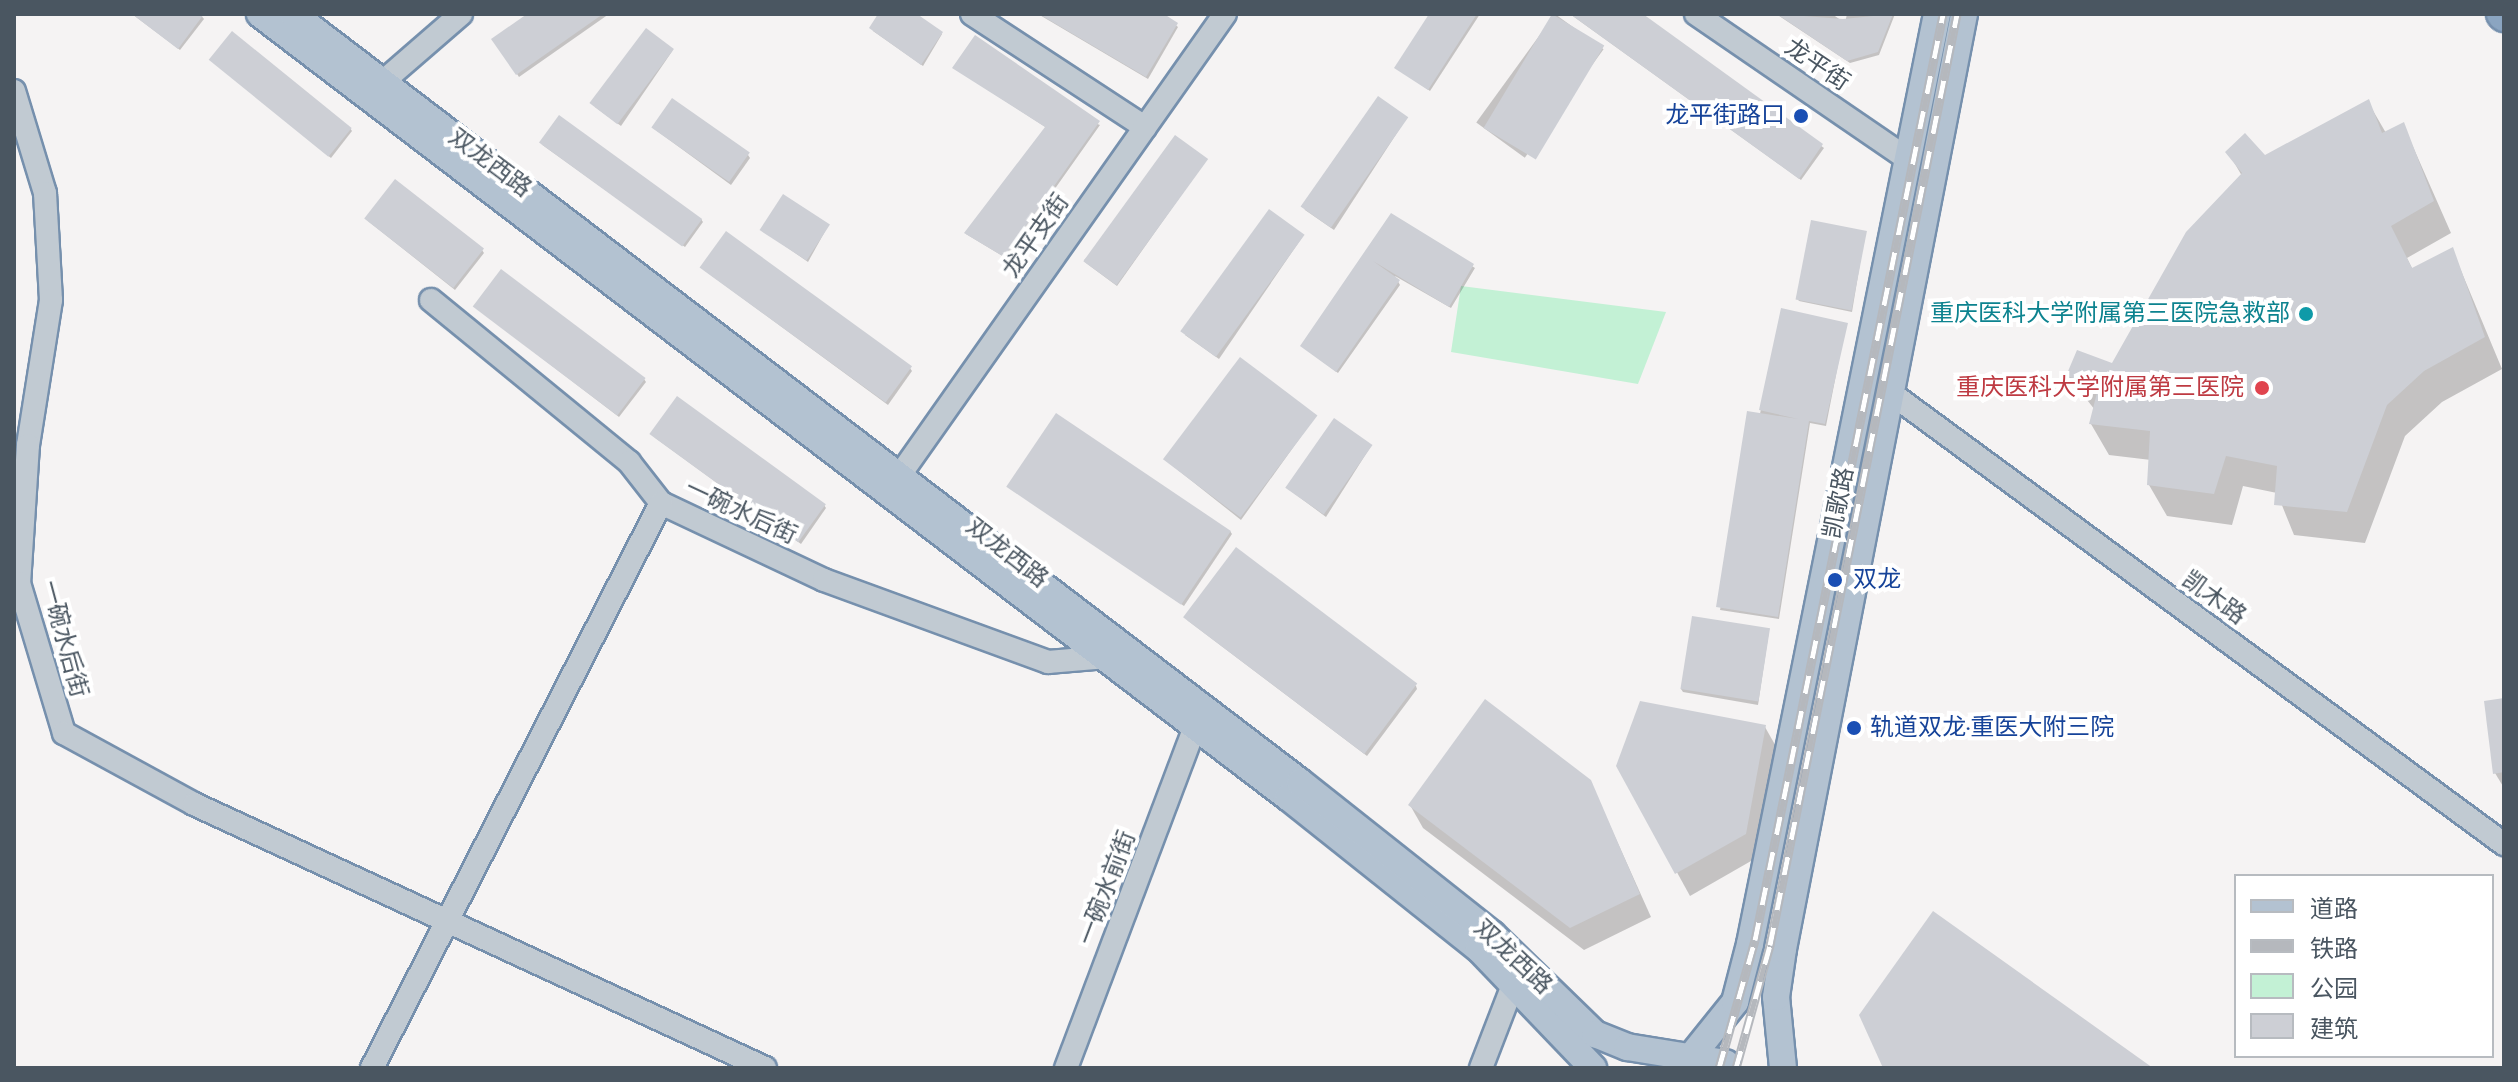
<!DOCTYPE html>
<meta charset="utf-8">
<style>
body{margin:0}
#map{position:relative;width:2518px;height:1082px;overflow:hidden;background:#f5f3f3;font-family:Karla,"Noto Sans SC",sans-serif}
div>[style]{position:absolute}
.green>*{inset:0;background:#c3f1d5}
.shadow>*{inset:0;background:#0003;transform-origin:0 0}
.building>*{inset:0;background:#cdcfd5;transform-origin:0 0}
.roads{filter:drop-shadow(2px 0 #7690ad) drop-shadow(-2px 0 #7690ad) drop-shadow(0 2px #7690ad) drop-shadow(0 -2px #7690ad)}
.minor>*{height:22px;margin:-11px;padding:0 11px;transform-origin:11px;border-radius:11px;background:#c1cad2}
.major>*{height:26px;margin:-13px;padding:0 13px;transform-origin:13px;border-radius:13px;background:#b3c2d1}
.highway>*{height:30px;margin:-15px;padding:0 15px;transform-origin:15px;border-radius:15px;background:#8ba5c1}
.rail>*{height:9px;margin-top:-4.5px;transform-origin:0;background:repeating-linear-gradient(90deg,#fff 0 18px,#b5b8bd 0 36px);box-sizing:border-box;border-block:2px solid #b5b8bd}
.dots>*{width:22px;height:22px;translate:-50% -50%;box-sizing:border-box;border:4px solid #fff;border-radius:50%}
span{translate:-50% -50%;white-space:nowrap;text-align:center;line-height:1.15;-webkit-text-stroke:8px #fff;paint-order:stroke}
.street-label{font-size:24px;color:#4a5661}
.transit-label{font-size:24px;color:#164399}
.right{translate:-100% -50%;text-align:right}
.left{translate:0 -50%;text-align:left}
.culture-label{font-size:24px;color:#0d838f}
.health-label{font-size:24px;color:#be3a42}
.frame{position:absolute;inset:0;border:16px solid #4a5661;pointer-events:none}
.legend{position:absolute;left:2234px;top:874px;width:260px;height:184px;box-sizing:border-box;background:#fff;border:2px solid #b7bbc0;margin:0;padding:10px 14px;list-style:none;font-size:24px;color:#4a5661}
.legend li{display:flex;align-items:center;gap:16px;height:40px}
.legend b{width:40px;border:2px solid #b7bbc0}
</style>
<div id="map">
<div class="green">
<div style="clip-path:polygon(1461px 286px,1666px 312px,1638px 384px,1451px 352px)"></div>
</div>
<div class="shadow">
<div style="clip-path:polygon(132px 14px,200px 14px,204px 19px,180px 50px)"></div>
<div style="clip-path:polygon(530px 14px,609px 14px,519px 77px,494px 39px)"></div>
<div style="clip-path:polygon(881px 14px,914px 14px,942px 34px,923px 66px,873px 31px)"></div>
<div style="clip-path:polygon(1038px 14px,1161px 14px,1178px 27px,1148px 79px)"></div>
<div style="clip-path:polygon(1432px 14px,1480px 14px,1430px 91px,1397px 68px)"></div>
<div style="left:1555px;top:14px;width:60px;height:134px;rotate:36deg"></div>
<div style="clip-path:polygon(1570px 14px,1639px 14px,1824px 148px,1801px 180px)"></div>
<div style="clip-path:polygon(1776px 14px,1832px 14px,1845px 23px,1847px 14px,1895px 14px,1879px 55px,1850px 63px)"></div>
<div style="clip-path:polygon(673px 50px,621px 126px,595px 107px)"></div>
<div style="clip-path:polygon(211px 60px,350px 128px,352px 131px,331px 158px)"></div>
<div style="clip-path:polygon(954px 68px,1100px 125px,1006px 258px,966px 234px,1047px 128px)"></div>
<div style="clip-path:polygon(2368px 102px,2386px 133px,2403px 124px,2451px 233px,2407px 258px,2413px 270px,2452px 249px,2502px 369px,2442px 402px,2405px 436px,2365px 543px,2294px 535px,2277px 493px,2243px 486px,2232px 525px,2167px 516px,2149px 485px,2151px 460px,2109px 455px,2091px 424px,2095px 410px,2068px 376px,2113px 365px,2242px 176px,2228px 152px,2265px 158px)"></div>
<div style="clip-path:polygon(1406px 119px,1334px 230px,1305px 210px,1304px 207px)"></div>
<div style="clip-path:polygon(653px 128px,748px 155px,750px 158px,731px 185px)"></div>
<div style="clip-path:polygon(541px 144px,701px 219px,703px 222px,685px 247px)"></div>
<div style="clip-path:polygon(1206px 160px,1117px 286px,1086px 263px,1084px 260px)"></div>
<div style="clip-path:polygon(1391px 216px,1475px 268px,1451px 308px,1395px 276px,1400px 285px,1338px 373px,1303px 347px)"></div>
<div style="clip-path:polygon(368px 221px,482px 250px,484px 253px,455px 290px)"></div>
<div style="clip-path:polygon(828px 226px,808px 262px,762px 230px)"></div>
<div style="clip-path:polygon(1865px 233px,1852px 312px,1799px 301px,1797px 298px)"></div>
<div style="clip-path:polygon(1303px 236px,1219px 359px,1185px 335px)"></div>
<div style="clip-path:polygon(704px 270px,910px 368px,912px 371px,888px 405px)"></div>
<div style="clip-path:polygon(475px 307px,644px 379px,646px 382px,619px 417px)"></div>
<div style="clip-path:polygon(1846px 324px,1826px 426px,1810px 423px,1779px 619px,1720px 610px,1761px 409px)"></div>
<div style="clip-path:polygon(1315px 417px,1241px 520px,1164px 459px)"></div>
<div style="clip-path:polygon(654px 437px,824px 505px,826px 508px,801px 544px)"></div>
<div style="clip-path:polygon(1371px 446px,1326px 517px,1287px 488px)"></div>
<div style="clip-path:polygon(1009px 487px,1230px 531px,1232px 534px,1184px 606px)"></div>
<div style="clip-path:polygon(1187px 620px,1416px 686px,1417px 689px,1367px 756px)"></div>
<div style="clip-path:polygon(1769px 631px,1758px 705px,1683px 692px,1681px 689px)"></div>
<div style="clip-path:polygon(2504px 700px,2504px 788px,2495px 773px)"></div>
<div style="clip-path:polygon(1765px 727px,1778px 750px,1758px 857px,1690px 896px,1618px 765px)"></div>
<div style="clip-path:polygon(1590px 781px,1651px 917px,1584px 950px,1423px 828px,1410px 805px)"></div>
</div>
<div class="building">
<div style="clip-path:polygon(132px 14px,204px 14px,178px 49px)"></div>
<div style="clip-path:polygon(527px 14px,603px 14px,516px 75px,491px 39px)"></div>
<div style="clip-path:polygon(878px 14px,917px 14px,943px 32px,921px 65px,869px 28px)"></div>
<div style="clip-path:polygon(1039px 14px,1164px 14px,1178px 23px,1146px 77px)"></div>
<div style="clip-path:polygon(1429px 14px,1477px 14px,1428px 90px,1394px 68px)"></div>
<div style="left:1552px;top:14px;width:61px;height:133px;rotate:31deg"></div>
<div style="clip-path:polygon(1570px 14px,1643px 14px,1823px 144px,1799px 179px)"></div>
<div style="clip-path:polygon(1777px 14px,1843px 19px,1893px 14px,1878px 52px,1847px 61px)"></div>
<div style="left:646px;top:28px;width:35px;height:94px;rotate:37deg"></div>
<div style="left:232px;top:31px;width:154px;height:37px;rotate:39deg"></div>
<div style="clip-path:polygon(975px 35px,1100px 121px,1004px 257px,964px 233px,1045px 127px,952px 68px)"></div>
<div style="left:1378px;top:96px;width:37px;height:135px;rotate:35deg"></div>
<div style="left:672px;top:98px;width:95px;height:36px;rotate:35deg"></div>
<div style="clip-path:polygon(2369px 99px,2382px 133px,2404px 122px,2434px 201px,2391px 226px,2412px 268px,2453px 247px,2485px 337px,2424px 371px,2387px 405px,2347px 512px,2274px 505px,2277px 466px,2226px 456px,2214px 494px,2147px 485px,2150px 431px,2089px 424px,2099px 385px,2066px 376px,2077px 350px,2112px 363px,2186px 232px,2242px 173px,2225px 152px,2245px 133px,2265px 155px)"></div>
<div style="left:559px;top:115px;width:177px;height:34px;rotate:36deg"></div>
<div style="left:1175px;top:135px;width:41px;height:156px;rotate:36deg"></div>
<div style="left:395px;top:179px;width:113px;height:50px;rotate:38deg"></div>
<div style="left:783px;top:194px;width:56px;height:43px;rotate:33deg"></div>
<div style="left:1269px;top:209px;width:44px;height:151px;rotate:36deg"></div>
<div style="clip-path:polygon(1391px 213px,1474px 264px,1449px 307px,1373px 261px,1400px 280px,1336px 372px,1300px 346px)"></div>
<div style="left:1811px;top:220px;width:57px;height:81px;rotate:11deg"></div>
<div style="left:726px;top:231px;width:230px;height:45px;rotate:36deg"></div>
<div style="left:501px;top:269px;width:181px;height:47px;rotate:37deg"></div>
<div style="clip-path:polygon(1781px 308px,1848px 323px,1825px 424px,1809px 421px,1778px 617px,1716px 607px,1747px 411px,1798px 419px,1759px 410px)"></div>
<div style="left:1240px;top:357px;width:97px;height:128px;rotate:37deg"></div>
<div style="left:677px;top:396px;width:184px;height:47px;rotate:36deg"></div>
<div style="left:1056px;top:413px;width:211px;height:89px;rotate:34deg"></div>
<div style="left:1334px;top:418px;width:47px;height:85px;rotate:35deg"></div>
<div style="left:1236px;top:547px;width:227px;height:88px;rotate:37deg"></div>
<div style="left:1692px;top:616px;width:79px;height:74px;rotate:9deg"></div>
<div style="clip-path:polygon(2504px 698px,2504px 772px,2493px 774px,2484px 701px)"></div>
<div style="clip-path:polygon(1485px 699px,1591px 780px,1640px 894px,1570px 928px,1408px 805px)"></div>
<div style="clip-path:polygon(1640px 701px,1766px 725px,1746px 834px,1675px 874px,1616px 766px)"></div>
<div style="clip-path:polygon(1933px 911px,2153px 1068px,1883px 1068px,1859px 1015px)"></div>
</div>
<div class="roads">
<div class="minor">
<div style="left:972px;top:14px;width:207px;rotate:33.2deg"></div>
<div style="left:1696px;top:14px;width:257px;rotate:34.4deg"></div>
<div style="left:14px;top:91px;width:107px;rotate:73.1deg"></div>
<div style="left:45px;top:193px;width:107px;rotate:86.8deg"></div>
<div style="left:51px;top:300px;width:147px;rotate:99deg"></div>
<div style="left:28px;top:445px;width:138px;rotate:93.7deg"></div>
<div style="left:19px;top:583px;width:157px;rotate:73.3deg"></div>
<div style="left:64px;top:733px;width:148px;rotate:28.6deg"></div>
<div style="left:194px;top:804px;width:629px;rotate:24.81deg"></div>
<div style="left:371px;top:92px;width:119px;rotate:-40.9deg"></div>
<div style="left:431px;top:300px;width:256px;rotate:39.3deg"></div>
<div style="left:629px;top:462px;width:52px;rotate:52deg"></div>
<div style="left:661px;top:503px;width:180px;rotate:25.3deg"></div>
<div style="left:824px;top:580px;width:239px;rotate:20.1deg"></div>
<div style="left:1048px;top:662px;width:59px;rotate:-4.8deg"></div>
<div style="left:1892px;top:394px;width:760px;rotate:36.33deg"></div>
<div style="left:890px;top:489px;width:581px;rotate:-54.81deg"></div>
<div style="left:372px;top:1068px;width:635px;rotate:-62.91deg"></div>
<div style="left:1066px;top:1068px;width:365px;rotate:-69.3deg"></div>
<div style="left:1481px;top:1068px;width:103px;rotate:-68.9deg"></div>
</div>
<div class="major">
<div style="left:260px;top:14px;width:1292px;rotate:37.3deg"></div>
<div style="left:1288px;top:797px;width:244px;rotate:38.5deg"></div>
<div style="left:1479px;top:949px;width:165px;rotate:46.2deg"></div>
<div style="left:293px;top:14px;width:1266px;rotate:37.33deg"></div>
<div style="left:1300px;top:782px;width:245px;rotate:38.4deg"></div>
<div style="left:1492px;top:934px;width:144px;rotate:44.2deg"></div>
<div style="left:1595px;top:1034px;width:35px;rotate:22deg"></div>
<div style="left:1627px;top:1047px;width:100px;rotate:9.2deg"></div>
<div style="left:1682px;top:1068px;width:85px;rotate:-51.2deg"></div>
<div style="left:1735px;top:1002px;width:60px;rotate:-75.5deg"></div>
<div style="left:1750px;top:944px;width:949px;rotate:-78.63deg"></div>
<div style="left:1783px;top:1068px;width:71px;rotate:-95.6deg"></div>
<div style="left:1776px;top:997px;width:49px;rotate:-81.7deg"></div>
<div style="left:1783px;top:949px;width:952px;rotate:-79.04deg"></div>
</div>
<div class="highway">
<div style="left:2502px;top:14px;width:3px;rotate:45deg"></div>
</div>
</div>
<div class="rail">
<div style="left:1719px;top:1068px;width:133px;rotate:-74.3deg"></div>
<div style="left:1755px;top:940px;width:945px;rotate:-78.52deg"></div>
<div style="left:1736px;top:1068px;width:128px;rotate:-74.5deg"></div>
<div style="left:1770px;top:945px;width:950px;rotate:-78.64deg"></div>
</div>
<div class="dots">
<div style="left:1801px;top:116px;background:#1a4fb4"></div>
<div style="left:2306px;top:314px;background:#0f9aa8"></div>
<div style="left:2262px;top:388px;background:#e0444e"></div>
<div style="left:1835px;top:580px;background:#1a4fb4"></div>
<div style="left:1854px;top:728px;background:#1a4fb4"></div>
</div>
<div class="street-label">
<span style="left:1817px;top:65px;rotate:34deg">龙平街</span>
<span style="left:490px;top:163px;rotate:37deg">双龙西路</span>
<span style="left:1036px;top:236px;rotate:-55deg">龙平支街</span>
<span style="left:1839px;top:503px;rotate:-79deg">凯歌路</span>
<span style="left:741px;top:512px;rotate:25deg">一碗水后街</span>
<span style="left:1007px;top:553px;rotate:38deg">双龙西路</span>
<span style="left:2214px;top:598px;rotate:36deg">凯木路</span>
<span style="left:64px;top:639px;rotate:75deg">一碗水后街</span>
<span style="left:1107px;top:888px;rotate:-69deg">一碗水前街</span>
<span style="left:1513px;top:957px;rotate:43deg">双龙西路</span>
</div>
<div class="transit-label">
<span class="right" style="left:1785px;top:116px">龙平街路口</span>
<span class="left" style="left:1853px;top:580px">双龙</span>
<span class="left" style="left:1870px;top:728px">轨道双龙·重医大附三院</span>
</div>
<div class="culture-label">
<span class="right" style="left:2290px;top:314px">重庆医科大学附属第三医院急救部</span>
</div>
<div class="health-label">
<span class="right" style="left:2244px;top:388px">重庆医科大学附属第三医院</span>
</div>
<div class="frame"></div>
<ul class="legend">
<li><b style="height:10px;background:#b3c2d1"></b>道路</li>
<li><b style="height:10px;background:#b5b8bd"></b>铁路</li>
<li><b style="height:22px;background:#c3f1d5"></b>公园</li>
<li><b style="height:22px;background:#cdcfd5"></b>建筑</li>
</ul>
</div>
